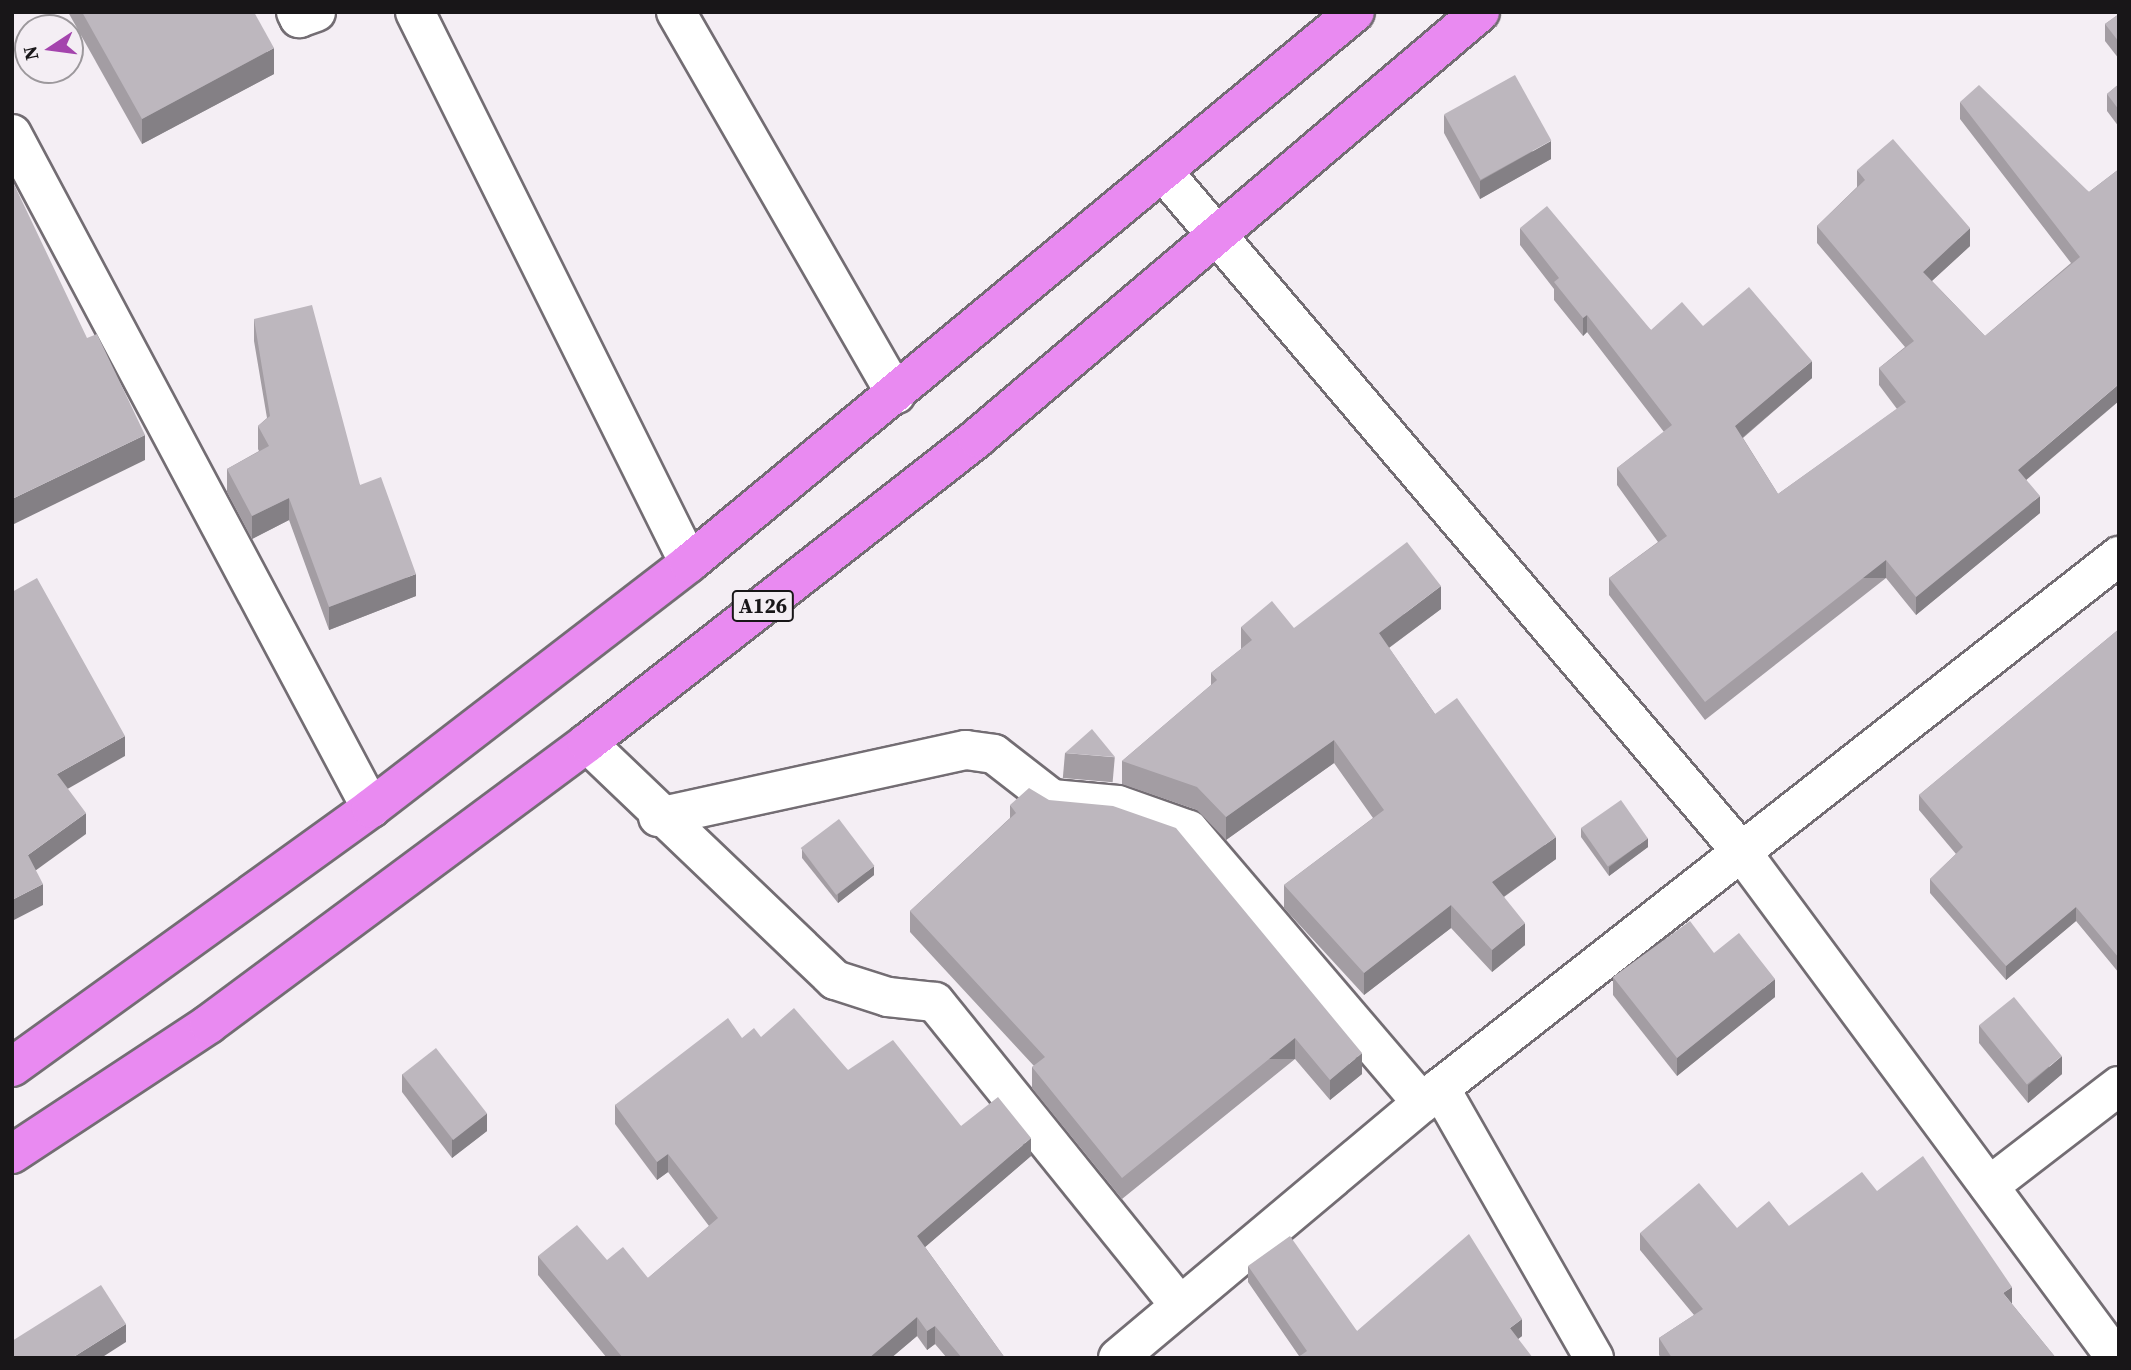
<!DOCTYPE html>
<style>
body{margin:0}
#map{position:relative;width:2131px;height:1370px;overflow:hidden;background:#f4eef4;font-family:"Source Serif 4",serif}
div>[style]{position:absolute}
.roads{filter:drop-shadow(2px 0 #736d73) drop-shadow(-2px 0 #736d73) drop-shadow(0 2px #736d73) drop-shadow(0 -2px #736d73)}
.minor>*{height:38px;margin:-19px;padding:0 19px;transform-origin:19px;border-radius:19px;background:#fff}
.highway>*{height:38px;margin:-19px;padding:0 19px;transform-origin:19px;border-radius:19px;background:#e98af1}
.wall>*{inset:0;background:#a39da3;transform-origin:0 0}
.shaded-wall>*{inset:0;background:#848085;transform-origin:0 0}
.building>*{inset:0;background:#bdb7be;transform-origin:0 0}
span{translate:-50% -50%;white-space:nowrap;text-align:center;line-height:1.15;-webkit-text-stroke:5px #f4eef4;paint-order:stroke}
.shield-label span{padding:2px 5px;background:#f4eef4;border:2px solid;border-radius:5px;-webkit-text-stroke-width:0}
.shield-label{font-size:21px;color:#181618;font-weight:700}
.frame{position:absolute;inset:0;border:14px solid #181618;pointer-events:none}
.north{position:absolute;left:14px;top:14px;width:70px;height:70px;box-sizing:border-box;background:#f4eef4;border:2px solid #9c989c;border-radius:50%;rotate:257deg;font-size:19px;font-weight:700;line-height:28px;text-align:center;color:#181618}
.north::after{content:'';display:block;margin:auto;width:24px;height:32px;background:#a444ad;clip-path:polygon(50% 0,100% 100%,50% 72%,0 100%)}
</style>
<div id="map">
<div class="roads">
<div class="minor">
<div style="left:296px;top:12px;width:7px;rotate:63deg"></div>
<div style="left:299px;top:18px;width:18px;rotate:-19deg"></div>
<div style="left:415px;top:12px;width:615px;rotate:63.56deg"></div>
<div style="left:676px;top:12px;width:441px;rotate:60.1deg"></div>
<div style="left:12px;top:134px;width:764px;rotate:61.96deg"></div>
<div style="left:1164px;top:173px;width:889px;rotate:49.61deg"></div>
<div style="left:1740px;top:850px;width:632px;rotate:53.49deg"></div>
<div style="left:587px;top:743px;width:343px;rotate:43.7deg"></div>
<div style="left:835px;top:980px;width:56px;rotate:17.8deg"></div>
<div style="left:888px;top:997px;width:47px;rotate:6.1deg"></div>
<div style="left:935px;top:1002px;width:390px;rotate:51.1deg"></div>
<div style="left:658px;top:817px;width:315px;rotate:-12.3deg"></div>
<div style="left:966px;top:750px;width:28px;rotate:8deg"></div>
<div style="left:994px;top:754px;width:73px;rotate:37.8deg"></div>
<div style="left:1052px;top:799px;width:66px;rotate:5.2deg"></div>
<div style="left:1118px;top:805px;width:75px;rotate:19.4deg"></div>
<div style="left:1189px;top:830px;width:359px;rotate:49.5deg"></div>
<div style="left:1440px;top:1088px;width:311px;rotate:60.3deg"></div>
<div style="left:1989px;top:1186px;width:164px;rotate:-37.6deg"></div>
<div style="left:1118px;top:1358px;width:420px;rotate:-40deg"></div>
<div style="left:1440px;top:1088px;width:863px;rotate:-38.08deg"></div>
</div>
<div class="highway">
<div style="left:12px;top:1067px;width:443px;rotate:-35.8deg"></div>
<div style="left:371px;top:808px;width:401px;rotate:-37.6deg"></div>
<div style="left:689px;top:563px;width:864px;rotate:-39.6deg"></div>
<div style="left:12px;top:1154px;width:236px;rotate:-33.4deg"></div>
<div style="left:209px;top:1024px;width:471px;rotate:-36.6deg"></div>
<div style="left:587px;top:743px;width:495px;rotate:-38deg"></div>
<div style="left:977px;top:438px;width:659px;rotate:-40.26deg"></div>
</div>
</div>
<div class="wall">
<div style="clip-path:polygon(68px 12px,254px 12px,274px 74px,142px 144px)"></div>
<div style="clip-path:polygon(2119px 14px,2119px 59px,2105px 41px,2105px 24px)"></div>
<div style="clip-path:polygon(2119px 84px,2119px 127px,2107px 111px,2107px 94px)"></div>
<div style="clip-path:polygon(1960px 102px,2089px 192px,2119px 169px,2026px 480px,2040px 513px,1916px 615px,1886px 578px,1705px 720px,1609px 595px,1609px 578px,1658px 542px,1617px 485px,1617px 468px,1664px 432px,1587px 332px,1583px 336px,1554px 300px,1554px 289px,1520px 245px,1520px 228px,1651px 330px,1703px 326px,1812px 378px,1743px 438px,1778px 494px,1897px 409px,1879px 385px,1879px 368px,1905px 347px,1817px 243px,1817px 226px,1857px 187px,1857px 170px,1970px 246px,1932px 281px,1985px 336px,2071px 263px,1960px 119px)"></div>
<div style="clip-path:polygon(1444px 115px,1551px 159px,1480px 199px,1444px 133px)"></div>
<div style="clip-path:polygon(254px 319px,360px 485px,416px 596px,329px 630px,289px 520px,252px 539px,227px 492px,227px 469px,259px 451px,258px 449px,258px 426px,267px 418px,254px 341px)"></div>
<div style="clip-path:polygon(1441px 609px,1389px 648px,1435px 714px,1556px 859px,1504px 897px,1525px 945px,1492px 972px,1451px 928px,1364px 995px,1284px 908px,1284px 885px,1373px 818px,1334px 763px,1226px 840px,1197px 810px,1122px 784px,1122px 761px,1211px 685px,1211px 673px,1241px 649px,1241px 627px,1294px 628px)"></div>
<div style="clip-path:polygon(2119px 629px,2119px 973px,2076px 921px,2006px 980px,1930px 893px,1930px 879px,1956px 854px,1919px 810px,1919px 795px)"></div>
<div style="left:1065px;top:753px;width:50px;height:25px;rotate:5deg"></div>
<div style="clip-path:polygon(1010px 805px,1362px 1074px,1330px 1100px,1295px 1059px,1122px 1199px,1032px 1088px,1032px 1067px,1034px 1066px,910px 932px,910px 911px,1010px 818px)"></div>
<div style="clip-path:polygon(1581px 828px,1648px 847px,1609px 876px,1581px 837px)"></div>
<div style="clip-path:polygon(802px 849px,874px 875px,838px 903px,802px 858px)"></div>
<div style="clip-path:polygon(1714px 953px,1775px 997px,1677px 1076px,1613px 995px,1613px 977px)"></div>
<div style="clip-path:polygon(1979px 1025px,2062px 1074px,2028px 1103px,1979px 1043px)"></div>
<div style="clip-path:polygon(761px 1037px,848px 1070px,961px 1126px,1031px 1156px,925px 1247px,1005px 1358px,947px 1358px,935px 1344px,927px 1350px,917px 1336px,891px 1358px,607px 1358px,538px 1275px,538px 1256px,607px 1260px,648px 1278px,709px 1226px,668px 1172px,657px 1180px,615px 1124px,615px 1105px,742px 1038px)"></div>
<div style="clip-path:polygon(402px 1074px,487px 1131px,452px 1158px,402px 1092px)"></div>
<div style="clip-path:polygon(1877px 1191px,2012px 1304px,2056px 1358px,1661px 1358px,1659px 1355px,1659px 1338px,1694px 1315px,1640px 1250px,1640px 1233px,1789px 1226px)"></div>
<div style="clip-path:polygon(1248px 1266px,1357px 1331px,1522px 1336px,1518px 1339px,1299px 1356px,1248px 1282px)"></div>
</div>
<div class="shaded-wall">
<div style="clip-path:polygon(274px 48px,274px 74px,142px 144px,142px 119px)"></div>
<div style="clip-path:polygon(1551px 141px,1551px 159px,1480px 199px,1480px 181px)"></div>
<div style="clip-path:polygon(1970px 228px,1970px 246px,1923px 289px,1923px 272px)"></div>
<div style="clip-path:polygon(1587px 315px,1587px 332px,1583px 336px,1583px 318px)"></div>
<div style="clip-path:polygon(1812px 361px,1812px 378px,1735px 444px,1735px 426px)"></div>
<div style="clip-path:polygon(2119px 384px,2119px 401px,2018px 487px,2018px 470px)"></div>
<div style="clip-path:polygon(145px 435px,145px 460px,12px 525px,12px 499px)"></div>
<div style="clip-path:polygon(2040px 496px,2040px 513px,1916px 615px,1916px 597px)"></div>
<div style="clip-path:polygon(289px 498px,289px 520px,252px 539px,252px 516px)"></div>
<div style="left:1886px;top:560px;width:18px;height:230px;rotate:90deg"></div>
<div style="clip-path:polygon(416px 574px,416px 596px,329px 630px,329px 607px)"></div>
<div style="clip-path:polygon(1441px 586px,1441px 609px,1379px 655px,1379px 633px)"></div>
<div style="clip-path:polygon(125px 736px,125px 756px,57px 795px,57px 774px)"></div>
<div style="clip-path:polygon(1334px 740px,1334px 763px,1226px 840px,1226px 817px)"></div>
<div style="clip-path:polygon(86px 813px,86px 834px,28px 876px,28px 855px)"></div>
<div style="clip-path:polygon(1556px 837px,1556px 859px,1492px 905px,1492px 882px)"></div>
<div style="clip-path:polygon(1648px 838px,1648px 847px,1609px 876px,1609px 867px)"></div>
<div style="clip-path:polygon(874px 866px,874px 875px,838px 903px,838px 894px)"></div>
<div style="clip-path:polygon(43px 884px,43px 905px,12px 921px,12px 900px)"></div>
<div style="clip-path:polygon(1451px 905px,1451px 928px,1364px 995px,1364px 973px)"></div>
<div style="clip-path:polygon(2076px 907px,2076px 921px,2006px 980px,2006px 966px)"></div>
<div style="clip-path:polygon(1525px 923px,1525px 945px,1492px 972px,1492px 950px)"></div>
<div style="clip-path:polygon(1775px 979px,1775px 997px,1677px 1076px,1677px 1058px)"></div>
<div style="left:1295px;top:1038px;width:21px;height:223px;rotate:90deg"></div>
<div style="clip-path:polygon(1362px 1053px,1362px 1074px,1330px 1100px,1330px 1080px)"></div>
<div style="clip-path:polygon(2062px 1056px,2062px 1074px,2028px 1103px,2028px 1085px)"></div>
<div style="clip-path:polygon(487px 1113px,487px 1131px,452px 1158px,452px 1140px)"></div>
<div style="clip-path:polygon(1031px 1138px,1031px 1156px,917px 1254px,917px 1236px)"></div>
<div style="clip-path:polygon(668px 1154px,668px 1172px,657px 1180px,657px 1162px)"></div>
<div style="clip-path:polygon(2012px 1287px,2012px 1304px,2003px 1293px)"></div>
<div style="clip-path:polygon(917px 1317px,917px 1336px,891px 1358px,869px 1358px)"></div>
<div style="clip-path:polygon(1522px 1319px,1522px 1336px,1510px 1345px,1510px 1328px)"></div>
<div style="clip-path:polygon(126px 1324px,126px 1342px,101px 1358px,72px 1358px)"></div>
<div style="clip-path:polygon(935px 1326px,935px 1344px,927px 1350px,927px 1331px)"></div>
</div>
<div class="building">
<div style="clip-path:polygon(82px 12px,254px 12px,274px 48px,142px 119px)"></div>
<div style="clip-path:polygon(2119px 14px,2119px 42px,2105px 24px)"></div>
<div style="left:1515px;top:75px;width:75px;height:81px;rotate:61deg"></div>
<div style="clip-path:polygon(2119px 84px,2119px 110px,2107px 94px)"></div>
<div style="clip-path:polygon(1979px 85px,2089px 192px,2119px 169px,2119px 384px,2018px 470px,2040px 496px,1916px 597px,1886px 560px,1705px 702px,1609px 578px,1667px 536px,1617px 468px,1672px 425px,1587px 315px,1583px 318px,1554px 282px,1559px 278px,1520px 228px,1547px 206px,1651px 330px,1682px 302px,1703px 326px,1749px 287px,1812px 361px,1735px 426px,1778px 494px,1906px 402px,1879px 368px,1914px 341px,1817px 226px,1865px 180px,1857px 170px,1893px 139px,1970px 228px,1923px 272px,1985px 336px,2080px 257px,1960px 102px)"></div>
<div style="clip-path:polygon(12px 180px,87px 338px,97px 334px,145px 435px,12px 499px)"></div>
<div style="clip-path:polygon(312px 305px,360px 485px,381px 477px,416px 574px,329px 607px,289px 498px,252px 516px,227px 469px,269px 446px,258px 426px,270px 416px,254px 319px)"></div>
<div style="clip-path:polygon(1407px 542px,1441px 586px,1379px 633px,1435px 714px,1457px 698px,1556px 837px,1492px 882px,1525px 923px,1492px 950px,1451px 905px,1364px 973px,1284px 885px,1384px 810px,1334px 740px,1226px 817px,1197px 787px,1122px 761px,1217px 680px,1211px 673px,1252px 640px,1241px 627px,1272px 601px,1294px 628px)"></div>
<div style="clip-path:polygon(37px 578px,125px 736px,57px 774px,86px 813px,28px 855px,43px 884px,12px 900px,12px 592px)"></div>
<div style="clip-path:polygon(2119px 629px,2119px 958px,2076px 907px,2006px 966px,1930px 879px,1963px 847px,1919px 795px)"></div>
<div style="clip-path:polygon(1092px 729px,1115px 757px,1065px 753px)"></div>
<div style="clip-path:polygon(1029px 788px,1049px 800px,1113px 806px,1176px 828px,1362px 1053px,1330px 1080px,1295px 1038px,1122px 1178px,1032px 1067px,1045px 1057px,910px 911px,1016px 813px,1010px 805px)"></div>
<div style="left:1621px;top:800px;width:47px;height:49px;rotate:55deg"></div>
<div style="left:839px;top:819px;width:59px;height:48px;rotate:53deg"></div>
<div style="clip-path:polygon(1690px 921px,1714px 953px,1739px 933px,1775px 979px,1677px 1058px,1613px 977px)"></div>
<div style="left:2014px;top:997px;width:76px;height:45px;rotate:51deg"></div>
<div style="clip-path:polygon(794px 1008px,848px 1070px,893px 1040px,961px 1126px,998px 1097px,1031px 1138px,917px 1236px,1005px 1358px,962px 1358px,935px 1326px,927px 1331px,917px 1317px,869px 1358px,623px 1358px,538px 1256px,577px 1225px,607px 1260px,623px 1247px,648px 1278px,718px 1218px,668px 1154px,657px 1162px,615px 1105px,728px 1018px,742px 1038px,754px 1028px,761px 1037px)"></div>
<div style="left:436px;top:1048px;width:83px;height:43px;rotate:52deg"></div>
<div style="clip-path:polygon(1923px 1156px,2012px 1287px,2003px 1293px,2056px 1358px,1672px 1358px,1659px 1338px,1703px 1309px,1640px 1233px,1699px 1183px,1737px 1228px,1769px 1201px,1789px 1226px,1862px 1172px,1877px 1191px)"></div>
<div style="clip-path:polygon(1469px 1234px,1522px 1319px,1510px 1328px,1533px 1358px,1297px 1358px,1307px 1351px,1248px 1266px,1290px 1236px,1357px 1331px)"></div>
<div style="clip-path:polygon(101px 1285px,126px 1324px,72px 1358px,12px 1358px,12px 1341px)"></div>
</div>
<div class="shield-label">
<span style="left:763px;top:606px">A126</span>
</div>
<div class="frame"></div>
<div class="north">N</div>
</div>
